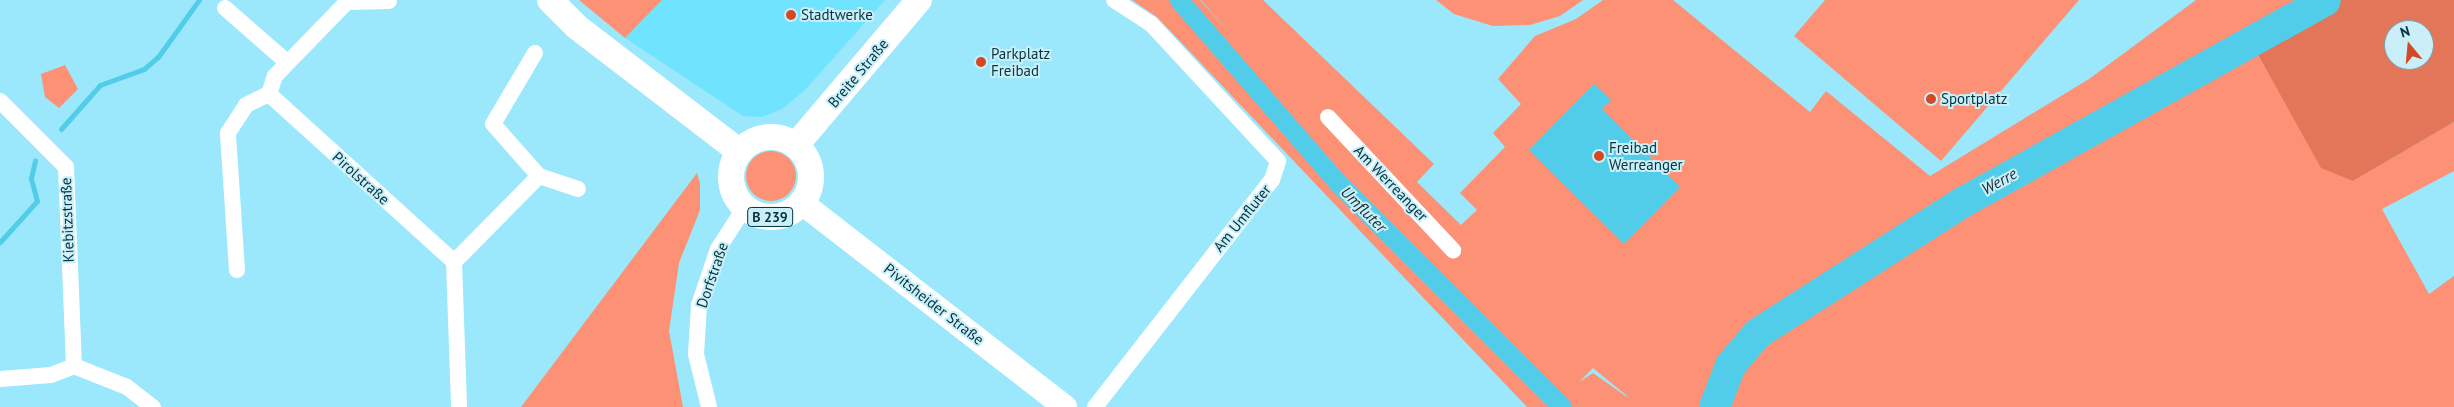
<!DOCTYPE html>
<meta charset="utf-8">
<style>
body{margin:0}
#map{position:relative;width:2454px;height:407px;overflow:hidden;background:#9be8fc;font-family:"PT Sans",sans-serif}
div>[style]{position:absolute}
.built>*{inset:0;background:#70e3ff}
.green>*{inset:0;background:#fd9175}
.round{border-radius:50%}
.forest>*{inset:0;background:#e37558}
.water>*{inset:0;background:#52cde9}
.stream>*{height:5px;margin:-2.5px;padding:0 2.5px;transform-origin:2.5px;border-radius:2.5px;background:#52cde9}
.canal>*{height:19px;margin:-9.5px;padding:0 9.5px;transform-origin:9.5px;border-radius:9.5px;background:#52cde9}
.river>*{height:31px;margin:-15.5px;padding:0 15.5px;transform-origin:15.5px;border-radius:15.5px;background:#52cde9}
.street>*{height:16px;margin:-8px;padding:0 8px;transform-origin:8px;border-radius:8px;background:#fff}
.secondary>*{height:24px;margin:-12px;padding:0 12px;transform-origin:12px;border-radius:12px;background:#fff}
.primary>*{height:26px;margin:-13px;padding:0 13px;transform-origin:13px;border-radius:13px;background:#fff}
.primary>.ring{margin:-13px;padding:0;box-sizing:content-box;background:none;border:26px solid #fff;border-radius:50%}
.dots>*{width:14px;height:14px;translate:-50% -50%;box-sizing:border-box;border:2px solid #caeff9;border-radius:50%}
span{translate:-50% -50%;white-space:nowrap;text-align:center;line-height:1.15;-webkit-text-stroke:4px #caeff9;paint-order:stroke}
.shield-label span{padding:1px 4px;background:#caeff9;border:1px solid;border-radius:4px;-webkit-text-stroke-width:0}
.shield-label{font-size:14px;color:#04343e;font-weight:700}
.poi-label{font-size:15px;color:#04343e}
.left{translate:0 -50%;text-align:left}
.street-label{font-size:15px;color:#04343e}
.water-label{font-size:16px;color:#132d34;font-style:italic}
.north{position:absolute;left:2384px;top:20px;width:50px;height:50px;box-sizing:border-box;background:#caeff9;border:1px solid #7ba4ae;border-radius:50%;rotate:343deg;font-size:14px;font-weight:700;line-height:20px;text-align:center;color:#04343e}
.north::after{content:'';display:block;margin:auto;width:18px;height:22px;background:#d24923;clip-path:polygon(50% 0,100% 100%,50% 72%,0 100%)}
</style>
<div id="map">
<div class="built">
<div style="clip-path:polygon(662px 0,885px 0,806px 89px,782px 109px,762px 117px,743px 116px,625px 38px)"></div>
</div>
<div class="green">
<div style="clip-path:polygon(579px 0,662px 0,625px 38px)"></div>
<div style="clip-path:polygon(evenodd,1132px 0,1200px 0,1230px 33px,1201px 0,1263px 0,1434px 164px,1417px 182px,1461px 225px,1477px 210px,1460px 193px,1505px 147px,1493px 133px,1521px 104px,1498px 79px,1535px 36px,1576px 19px,1603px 0,1673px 0,1810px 112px,1826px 91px,1930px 176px,2089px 79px,2196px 0,2330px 0,2315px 13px,2353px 181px,2454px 122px,2454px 171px,2382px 209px,2429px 294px,2454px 276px,2454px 407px,1527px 407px,1157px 17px,1132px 0,1593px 368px,1627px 396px,1627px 397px,1593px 373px,1579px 382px,1593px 368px)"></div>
<div style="clip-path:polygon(1436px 0,1583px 0,1560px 16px,1530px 25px,1493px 26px,1454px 14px)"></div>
<div style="clip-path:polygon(1825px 0,2079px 0,1941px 161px,1794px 36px)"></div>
<div style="clip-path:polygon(65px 65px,78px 89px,59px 108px,45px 97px,41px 74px)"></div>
<div class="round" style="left:746px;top:151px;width:50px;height:50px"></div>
<div style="clip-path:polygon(697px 173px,700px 183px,700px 210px,679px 263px,669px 331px,683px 407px,521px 407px)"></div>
</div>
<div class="forest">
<div style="clip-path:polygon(evenodd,2330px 0,2454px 0,2454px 122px,2353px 181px,2321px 168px,2255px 49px,2315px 13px,2330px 0,2394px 30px,2424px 30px,2424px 60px,2394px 60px,2394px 30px)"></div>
</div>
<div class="water">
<div style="clip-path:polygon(1594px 84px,1611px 100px,1602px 109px,1680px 187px,1624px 244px,1529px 150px)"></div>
</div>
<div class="stream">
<div style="left:61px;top:129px;width:59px;rotate:-48.4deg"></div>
<div style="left:100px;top:85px;width:47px;rotate:-20deg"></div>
<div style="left:144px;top:69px;width:18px;rotate:-41deg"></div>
<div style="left:158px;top:57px;width:70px;rotate:-54.3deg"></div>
<div style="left:0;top:242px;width:55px;rotate:-47.9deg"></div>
<div style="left:37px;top:201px;width:24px;rotate:-105deg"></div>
<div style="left:31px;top:178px;width:18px;rotate:-77deg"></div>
</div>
<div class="canal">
<div style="left:1179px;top:0;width:245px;rotate:49deg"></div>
<div style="left:1340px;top:185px;width:314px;rotate:45deg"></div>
</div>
<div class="river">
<div style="left:1714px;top:407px;width:45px;rotate:-69.1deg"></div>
<div style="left:1730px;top:365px;width:42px;rotate:-49.8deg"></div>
<div style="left:1757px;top:333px;width:243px;rotate:-32.6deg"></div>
<div style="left:1962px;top:202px;width:415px;rotate:-29.1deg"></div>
</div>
<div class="street">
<div style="left:349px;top:2px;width:40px;rotate:-1.4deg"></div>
<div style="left:225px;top:8px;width:82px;rotate:41.1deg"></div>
<div style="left:535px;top:53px;width:82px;rotate:120.6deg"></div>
<div style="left:493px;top:124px;width:69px;rotate:48.5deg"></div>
<div style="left:539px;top:176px;width:41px;rotate:18.4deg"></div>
<div style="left:269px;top:94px;width:19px;rotate:-72deg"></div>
<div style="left:275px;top:76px;width:106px;rotate:-45.8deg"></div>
<div style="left:0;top:101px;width:93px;rotate:45deg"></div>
<div style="left:66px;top:167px;width:199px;rotate:87.7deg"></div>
<div style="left:1328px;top:117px;width:183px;rotate:46.8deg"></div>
<div style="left:454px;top:262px;width:121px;rotate:-45.3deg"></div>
<div style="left:237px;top:270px;width:137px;rotate:-93.8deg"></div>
<div style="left:228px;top:133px;width:33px;rotate:-57deg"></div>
<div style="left:246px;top:105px;width:25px;rotate:-26deg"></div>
<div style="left:269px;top:94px;width:250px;rotate:42.2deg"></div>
<div style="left:454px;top:262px;width:145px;rotate:88deg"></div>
<div style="left:0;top:379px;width:51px;rotate:-4.5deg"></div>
<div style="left:51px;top:375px;width:25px;rotate:-21deg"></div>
<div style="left:74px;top:366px;width:57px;rotate:21.6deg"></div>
<div style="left:127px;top:387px;width:33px;rotate:38deg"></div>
<div style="left:709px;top:407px;width:55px;rotate:-103.8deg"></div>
<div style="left:696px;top:354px;width:49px;rotate:-86.5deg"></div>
<div style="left:699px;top:305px;width:59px;rotate:-71.3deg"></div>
<div style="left:718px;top:249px;width:50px;rotate:-57.3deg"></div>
<div style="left:1095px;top:407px;width:288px;rotate:-52.1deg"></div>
<div style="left:1272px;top:180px;width:20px;rotate:-72deg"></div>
<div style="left:1278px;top:161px;width:187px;rotate:-132.8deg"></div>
<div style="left:1151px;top:24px;width:44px;rotate:-147deg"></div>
</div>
<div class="secondary">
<div style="left:802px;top:203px;width:333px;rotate:37.8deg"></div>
</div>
<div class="primary">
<div style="left:550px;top:0;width:38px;rotate:45deg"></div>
<div style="left:577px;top:27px;width:205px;rotate:37.5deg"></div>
<div class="ring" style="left:731px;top:137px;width:54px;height:54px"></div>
<div style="left:796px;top:145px;width:190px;rotate:-49.7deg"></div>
</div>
<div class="dots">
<div style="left:791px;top:15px;background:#d24923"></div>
<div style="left:981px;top:62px;background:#d24923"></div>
<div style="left:1931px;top:99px;background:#d24923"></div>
<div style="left:1599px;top:156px;background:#d24923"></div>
</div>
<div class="shield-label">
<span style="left:770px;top:217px">B 239</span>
</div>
<div class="poi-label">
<span class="left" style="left:801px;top:15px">Stadtwerke</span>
<span class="left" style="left:991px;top:62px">Parkplatz<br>Freibad</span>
<span class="left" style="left:1941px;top:99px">Sportplatz</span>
<span class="left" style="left:1609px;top:156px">Freibad<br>Werreanger</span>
</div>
<div class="street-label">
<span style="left:858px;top:73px;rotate:-50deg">Breite Straße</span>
<span style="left:361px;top:178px;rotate:42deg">Pirolstraße</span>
<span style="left:1391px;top:183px;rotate:46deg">Am Werreanger</span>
<span style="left:1242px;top:218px;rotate:-51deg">Am Umfluter</span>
<span style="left:67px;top:220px;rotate:-92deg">Kiebitzstraße</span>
<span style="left:712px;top:275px;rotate:-71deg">Dorfstraße</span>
<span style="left:934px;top:304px;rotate:38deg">Pivitsheider Straße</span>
</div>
<div class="water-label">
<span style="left:1999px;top:181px;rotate:-29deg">Werre</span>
<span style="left:1364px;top:209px;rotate:45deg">Umfluter</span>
</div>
<div class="north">N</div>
</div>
